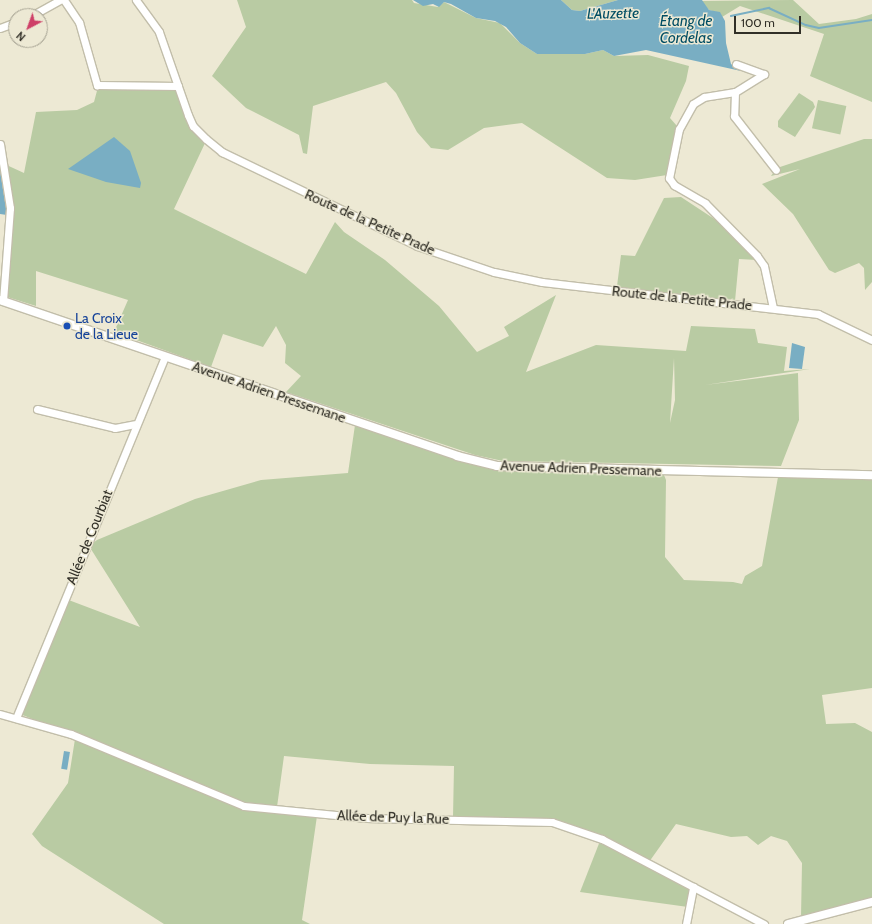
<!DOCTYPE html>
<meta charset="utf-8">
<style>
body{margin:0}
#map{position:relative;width:872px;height:924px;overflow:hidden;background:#ede9d4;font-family:Cabin,sans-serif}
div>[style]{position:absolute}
.green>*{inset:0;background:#b9cba3;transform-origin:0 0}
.water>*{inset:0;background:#79aec3;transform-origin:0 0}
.stream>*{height:1.5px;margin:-0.75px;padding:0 0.75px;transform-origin:0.75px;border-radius:0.75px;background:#79aec3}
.roads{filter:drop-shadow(1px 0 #c2beaa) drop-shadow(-1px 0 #c2beaa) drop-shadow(0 1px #c2beaa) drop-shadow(0 -1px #c2beaa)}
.minor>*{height:7px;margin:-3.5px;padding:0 3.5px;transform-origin:3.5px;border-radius:3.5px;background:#fff}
.major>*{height:8px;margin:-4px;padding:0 4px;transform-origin:4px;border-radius:4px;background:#fff}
.dots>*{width:11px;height:11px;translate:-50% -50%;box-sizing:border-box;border:2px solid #ede9d4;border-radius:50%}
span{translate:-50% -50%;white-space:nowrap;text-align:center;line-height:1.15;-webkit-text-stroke:3px #ede9d4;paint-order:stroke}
.street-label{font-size:14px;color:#312f27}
.transit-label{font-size:14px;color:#164399}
.left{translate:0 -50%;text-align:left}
.water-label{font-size:15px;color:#004d63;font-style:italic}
.north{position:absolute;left:8px;top:8px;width:40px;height:40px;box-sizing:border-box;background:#ede9d4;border:1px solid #a29f8f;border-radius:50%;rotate:221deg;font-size:11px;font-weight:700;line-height:16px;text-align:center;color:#312f27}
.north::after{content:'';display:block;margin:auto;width:14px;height:18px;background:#ce4068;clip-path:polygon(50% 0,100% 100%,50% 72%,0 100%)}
.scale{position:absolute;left:734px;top:16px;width:67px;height:18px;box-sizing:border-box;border:2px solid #312f27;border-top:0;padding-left:5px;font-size:12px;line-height:14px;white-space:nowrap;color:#312f27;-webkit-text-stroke:3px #ede9d4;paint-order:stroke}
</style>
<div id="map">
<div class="green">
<div style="clip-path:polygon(237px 0,412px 0,414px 3px,438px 7px,444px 2px,476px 18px,500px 23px,520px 43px,537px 54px,585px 54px,603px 50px,614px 56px,648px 55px,689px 66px,686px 81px,670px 118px,677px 126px,667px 175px,635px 180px,607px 178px,522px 123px,484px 128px,448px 150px,431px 148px,417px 132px,396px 93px,386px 82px,313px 106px,307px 154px,303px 153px,299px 135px,246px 108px,212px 76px,246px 27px)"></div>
<div style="clip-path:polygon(561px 0,618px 0,580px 11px,572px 10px)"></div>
<div style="clip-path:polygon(793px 0,819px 24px,856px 19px,872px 14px,872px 102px,810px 76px,824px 34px,740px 6px,722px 17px,720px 13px,709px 10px,701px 1px)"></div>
<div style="clip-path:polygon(evenodd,98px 87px,177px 88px,191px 127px,206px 141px,174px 209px,306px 274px,335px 222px,344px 232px,385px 260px,439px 306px,477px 352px,509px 336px,504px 327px,556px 295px,526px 372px,596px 345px,686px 351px,691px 326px,755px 329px,758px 343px,787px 347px,784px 371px,810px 369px,705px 385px,798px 373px,799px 420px,781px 466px,503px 461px,475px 455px,286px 392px,301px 376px,285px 363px,286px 345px,276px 326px,263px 347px,223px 334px,211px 367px,114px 332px,128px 300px,36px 271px,36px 306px,1px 295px,8px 207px,0 162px,24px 173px,36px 112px,77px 110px,94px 102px,98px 87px,674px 358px,675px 400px,670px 423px,674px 358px)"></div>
<div style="clip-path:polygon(799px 93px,813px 102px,815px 107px,795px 137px,778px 127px,778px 121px)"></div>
<div style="left:818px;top:100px;width:29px;height:29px;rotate:12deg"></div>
<div style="clip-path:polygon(864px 139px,872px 139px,872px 282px,865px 290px,864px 268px,859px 263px,835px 273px,829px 270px,793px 214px,762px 184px,800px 169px,771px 176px,777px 168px)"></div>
<div style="clip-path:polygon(681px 197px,725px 226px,757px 260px,739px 259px,735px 301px,620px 289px,617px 286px,621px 255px,635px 256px,664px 198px)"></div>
<div style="clip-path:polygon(355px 425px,488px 468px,664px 475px,666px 480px,665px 557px,684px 580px,733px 582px,742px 584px,745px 576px,762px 566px,778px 477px,872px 478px,872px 688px,822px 695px,826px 724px,855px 723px,872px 732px,872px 898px,801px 917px,802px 863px,787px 841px,771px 836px,758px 845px,747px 836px,731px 837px,676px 824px,649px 862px,551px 820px,453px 817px,454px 766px,370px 764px,284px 756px,277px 807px,243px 803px,20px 714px,66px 599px,140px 627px,89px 546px,97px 540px,195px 499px,261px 480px,348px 473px)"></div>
<div style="clip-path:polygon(75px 739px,238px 808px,317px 816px,302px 920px,310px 924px,164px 924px,42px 846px,32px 834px,68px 783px)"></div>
<div style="clip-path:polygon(600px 841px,691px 888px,688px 907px,580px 892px)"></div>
</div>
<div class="water">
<div style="clip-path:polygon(413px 0,561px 0,572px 10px,580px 11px,618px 0,702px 0,709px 10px,720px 12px,725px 21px,726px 43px,731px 64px,741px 71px,646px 50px,614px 56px,603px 50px,585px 54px,537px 54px,520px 43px,506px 27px,495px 21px,476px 18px,451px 4px,444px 2px,439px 7px,433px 4px,423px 6px)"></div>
<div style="clip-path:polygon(114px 137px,130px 151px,141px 183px,140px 188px,106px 182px,68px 169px)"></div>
<div style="clip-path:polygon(0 160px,7px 215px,0 214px)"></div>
<div style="clip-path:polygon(792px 343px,805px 347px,802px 369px,789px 368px)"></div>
<div style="left:64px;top:751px;width:6px;height:18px;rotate:9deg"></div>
</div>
<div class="stream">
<div style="left:731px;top:16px;width:39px;rotate:-12deg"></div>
<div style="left:769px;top:8px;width:41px;rotate:24.7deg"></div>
<div style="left:806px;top:25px;width:13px;rotate:13deg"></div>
<div style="left:819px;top:28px;width:54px;rotate:-8.6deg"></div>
</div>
<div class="roads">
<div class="minor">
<div style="left:64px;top:0;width:27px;rotate:56deg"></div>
<div style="left:79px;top:22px;width:66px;rotate:74.1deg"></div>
<div style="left:97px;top:85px;width:81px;rotate:0.7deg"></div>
<div style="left:136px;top:0;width:39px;rotate:54deg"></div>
<div style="left:159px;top:32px;width:88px;rotate:70.7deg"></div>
<div style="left:188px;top:115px;width:12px;rotate:66deg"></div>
<div style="left:193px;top:126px;width:18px;rotate:45deg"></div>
<div style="left:206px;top:139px;width:21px;rotate:39deg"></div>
<div style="left:222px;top:152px;width:216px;rotate:25.7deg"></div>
<div style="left:417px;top:246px;width:81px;rotate:18.7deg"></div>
<div style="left:494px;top:272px;width:49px;rotate:11.8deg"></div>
<div style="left:542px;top:282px;width:278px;rotate:6.6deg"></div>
<div style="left:818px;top:314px;width:60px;rotate:25.7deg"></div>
<div style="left:31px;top:16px;width:33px;rotate:-29deg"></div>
<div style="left:0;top:28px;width:17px;rotate:-21deg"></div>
<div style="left:736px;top:64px;width:30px;rotate:20deg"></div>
<div style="left:764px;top:74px;width:34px;rotate:148deg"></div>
<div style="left:735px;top:92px;width:31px;rotate:171deg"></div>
<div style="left:704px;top:97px;width:13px;rotate:148deg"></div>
<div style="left:693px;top:104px;width:29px;rotate:119deg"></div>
<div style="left:679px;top:129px;width:50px;rotate:101.5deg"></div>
<div style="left:669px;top:178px;width:9px;rotate:54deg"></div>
<div style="left:674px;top:185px;width:36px;rotate:30deg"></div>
<div style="left:705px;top:203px;width:74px;rotate:45.5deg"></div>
<div style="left:757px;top:256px;width:12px;rotate:55deg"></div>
<div style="left:764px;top:266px;width:43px;rotate:77.9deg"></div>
<div style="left:735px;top:92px;width:24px;rotate:92deg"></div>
<div style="left:734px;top:116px;width:68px;rotate:52.1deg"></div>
<div style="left:0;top:144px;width:65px;rotate:81.1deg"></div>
<div style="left:10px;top:208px;width:93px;rotate:94.3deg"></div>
<div style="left:37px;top:409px;width:80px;rotate:13.7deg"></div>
<div style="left:115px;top:428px;width:20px;rotate:-11deg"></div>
<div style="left:0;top:714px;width:74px;rotate:15.7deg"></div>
<div style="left:71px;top:734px;width:187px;rotate:22.6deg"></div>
<div style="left:244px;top:806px;width:123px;rotate:5.6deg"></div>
<div style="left:366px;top:818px;width:186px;rotate:1.2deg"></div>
<div style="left:552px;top:822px;width:53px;rotate:18.8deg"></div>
<div style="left:602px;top:839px;width:183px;rotate:27.7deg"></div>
<div style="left:16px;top:718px;width:391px;rotate:-67.6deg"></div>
<div style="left:686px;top:924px;width:38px;rotate:-79deg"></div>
</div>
<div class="major">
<div style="left:0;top:300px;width:483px;rotate:18.8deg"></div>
<div style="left:457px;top:456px;width:41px;rotate:14deg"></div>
<div style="left:497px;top:466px;width:375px;rotate:1.4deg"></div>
<div style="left:788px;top:924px;width:87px;rotate:-14.7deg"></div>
</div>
</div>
<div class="dots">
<div style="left:67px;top:326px;background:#1a4fb4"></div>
</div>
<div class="street-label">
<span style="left:370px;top:222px;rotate:24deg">Route de la Petite Prade</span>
<span style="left:682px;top:298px;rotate:6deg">Route de la Petite Prade</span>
<span style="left:269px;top:392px;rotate:19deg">Avenue Adrien Pressemane</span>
<span style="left:581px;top:468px;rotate:2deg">Avenue Adrien Pressemane</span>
<span style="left:89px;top:537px;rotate:-68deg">Allée de Courbiat</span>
<span style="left:393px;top:817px;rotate:2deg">Allée de Puy la Rue</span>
</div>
<div class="transit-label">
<span class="left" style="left:75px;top:326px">La Croix<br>de la Lieue</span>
</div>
<div class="water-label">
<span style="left:613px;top:14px;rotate:-1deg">L'Auzette</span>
<span style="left:686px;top:30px">Étang de<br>Cordelas</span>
</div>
<div class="north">N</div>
<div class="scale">100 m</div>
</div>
